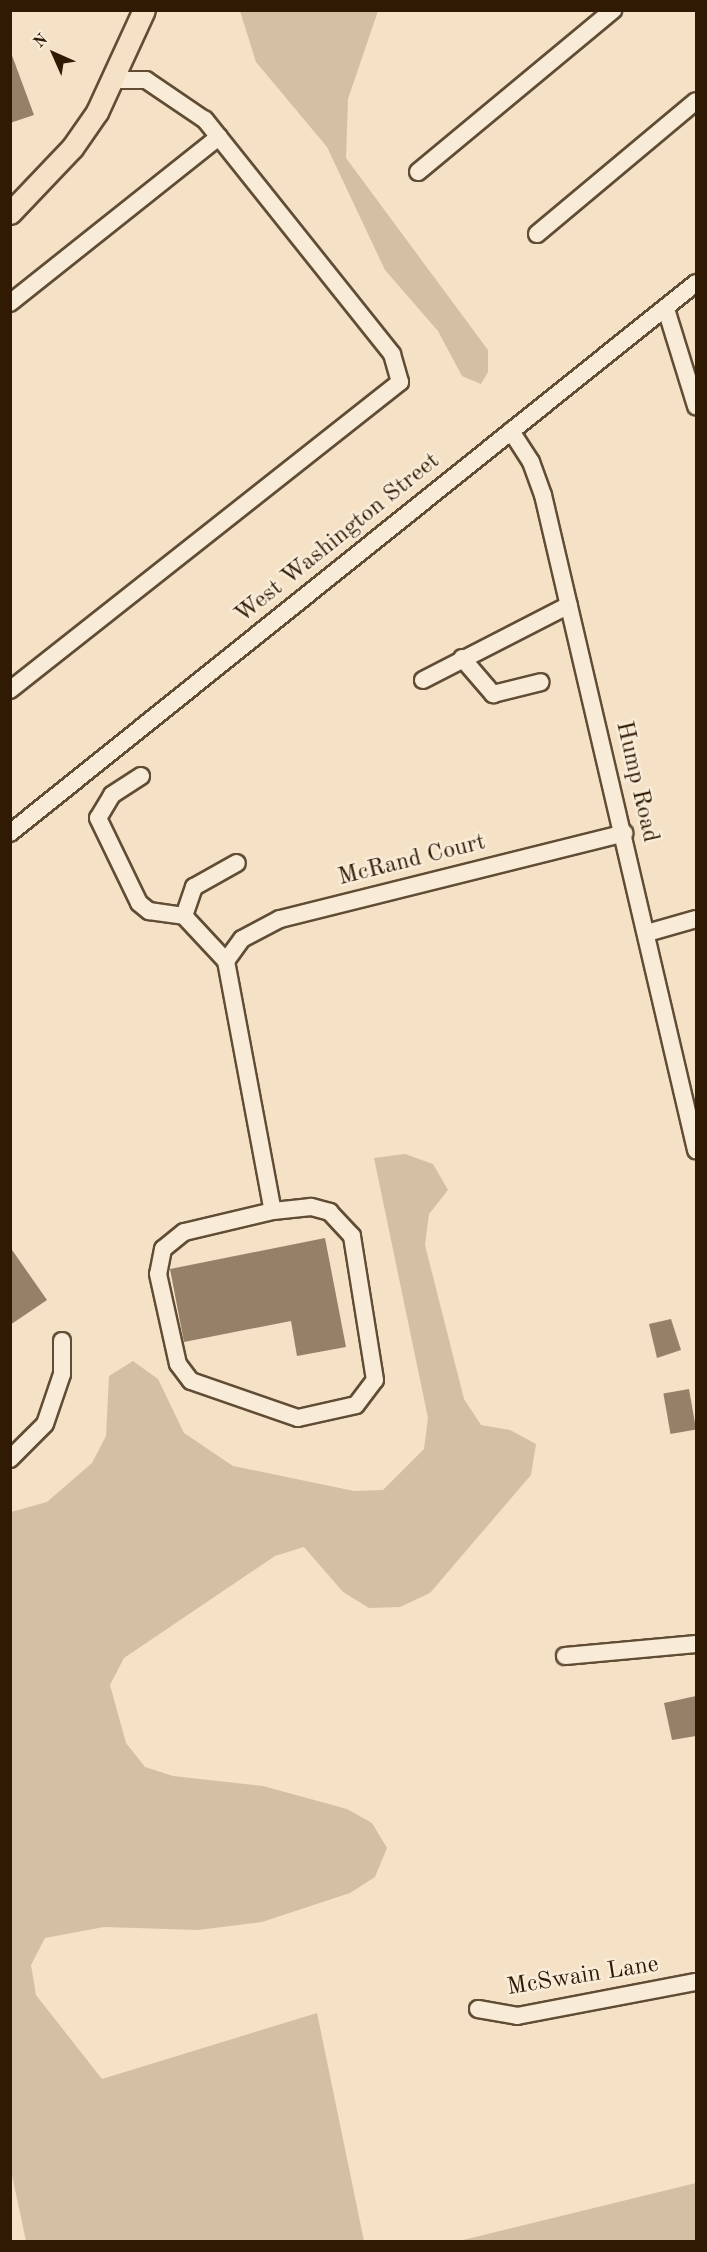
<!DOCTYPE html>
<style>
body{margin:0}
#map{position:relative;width:707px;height:2252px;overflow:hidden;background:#f5e1c5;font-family:"Old Standard TT",serif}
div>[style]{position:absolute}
.green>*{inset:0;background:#d4bfa4}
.building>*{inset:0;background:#968168;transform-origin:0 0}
.roads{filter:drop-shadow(2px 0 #614c34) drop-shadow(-2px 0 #614c34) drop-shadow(0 2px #614c34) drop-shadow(0 -2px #614c34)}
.minor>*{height:16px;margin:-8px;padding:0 8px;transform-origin:8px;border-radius:8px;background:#f8ecd9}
.major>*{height:21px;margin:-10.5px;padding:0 10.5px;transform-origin:10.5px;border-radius:10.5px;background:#f5e1c5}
span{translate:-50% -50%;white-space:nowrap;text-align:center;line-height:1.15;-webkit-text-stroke:5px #f8ecd9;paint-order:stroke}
.street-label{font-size:24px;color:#301a04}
.frame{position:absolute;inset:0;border:12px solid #301a04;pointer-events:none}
.north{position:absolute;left:24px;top:24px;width:60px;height:60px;-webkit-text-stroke:4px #f8ecd9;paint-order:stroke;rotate:315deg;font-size:16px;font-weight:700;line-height:24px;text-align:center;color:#301a04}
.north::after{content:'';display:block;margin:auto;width:21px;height:27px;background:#301a04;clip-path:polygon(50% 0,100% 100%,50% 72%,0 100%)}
</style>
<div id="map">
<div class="green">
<div style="clip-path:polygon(240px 11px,378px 11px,348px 99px,346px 158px,488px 350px,488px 372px,481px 384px,462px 376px,438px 331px,385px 270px,327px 147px,256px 62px)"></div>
<div style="clip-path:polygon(405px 1154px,433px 1164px,448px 1190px,429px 1214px,425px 1245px,464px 1399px,481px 1425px,510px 1430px,536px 1444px,531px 1475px,430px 1593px,400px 1607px,369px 1608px,343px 1592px,304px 1547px,275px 1556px,124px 1658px,110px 1685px,126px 1743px,145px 1767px,173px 1776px,263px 1786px,347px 1809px,372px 1823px,387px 1848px,375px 1877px,350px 1893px,262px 1922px,198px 1930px,104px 1927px,45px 1938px,31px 1965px,36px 1995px,102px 2079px,317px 2013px,364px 2241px,26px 2241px,10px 2166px,11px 1512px,47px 1502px,92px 1463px,106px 1436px,109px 1376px,133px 1361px,158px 1379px,184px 1433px,233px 1466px,354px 1491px,383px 1490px,424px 1449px,428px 1418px,374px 1158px)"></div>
<div style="clip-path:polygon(696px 2183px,696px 2241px,459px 2241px)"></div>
</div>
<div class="building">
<div style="clip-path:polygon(10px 50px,34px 115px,10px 123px)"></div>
<div style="clip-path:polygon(325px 1238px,346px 1347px,297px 1356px,291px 1321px,184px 1342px,170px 1269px)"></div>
<div style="clip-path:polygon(10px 1247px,47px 1300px,10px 1325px)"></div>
<div style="clip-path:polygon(671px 1319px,681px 1350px,657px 1358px,649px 1324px)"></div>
<div style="left:689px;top:1389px;width:41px;height:26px;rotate:80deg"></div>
<div style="clip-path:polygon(696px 1696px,696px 1736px,672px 1740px,664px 1703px)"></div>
</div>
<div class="roads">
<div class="minor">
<div style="left:418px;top:172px;width:254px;rotate:-39.7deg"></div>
<div style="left:537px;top:234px;width:207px;rotate:-39.9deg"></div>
<div style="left:10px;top:303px;width:267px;rotate:-38.5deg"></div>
<div style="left:666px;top:309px;width:102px;rotate:72.8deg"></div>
<div style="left:511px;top:431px;width:37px;rotate:57deg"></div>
<div style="left:531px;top:462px;width:35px;rotate:70deg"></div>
<div style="left:543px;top:495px;width:673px;rotate:76.85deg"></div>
<div style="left:462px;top:658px;width:48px;rotate:49.3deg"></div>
<div style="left:493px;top:694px;width:49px;rotate:-14deg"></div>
<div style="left:423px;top:680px;width:164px;rotate:-27.2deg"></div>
<div style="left:10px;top:690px;width:497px;rotate:-38.3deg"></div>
<div style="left:400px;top:382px;width:29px;rotate:-106deg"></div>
<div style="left:392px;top:354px;width:300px;rotate:-128.6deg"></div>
<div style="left:205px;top:120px;width:71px;rotate:-145.9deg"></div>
<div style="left:146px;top:80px;width:31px;rotate:180deg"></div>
<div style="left:141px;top:776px;width:35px;rotate:147deg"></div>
<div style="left:112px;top:795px;width:27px;rotate:121deg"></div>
<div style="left:98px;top:818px;width:94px;rotate:64.2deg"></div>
<div style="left:139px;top:903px;width:13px;rotate:39deg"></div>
<div style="left:149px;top:911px;width:35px;rotate:8deg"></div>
<div style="left:184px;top:916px;width:62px;rotate:47deg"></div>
<div style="left:226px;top:961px;width:254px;rotate:79.4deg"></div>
<div style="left:273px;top:1211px;width:91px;rotate:166.7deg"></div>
<div style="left:184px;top:1232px;width:27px;rotate:141deg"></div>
<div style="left:163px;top:1249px;width:25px;rotate:101deg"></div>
<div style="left:158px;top:1274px;width:92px;rotate:77.5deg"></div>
<div style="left:178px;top:1364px;width:21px;rotate:53deg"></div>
<div style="left:191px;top:1381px;width:113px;rotate:19.1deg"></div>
<div style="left:298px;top:1418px;width:59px;rotate:-12.6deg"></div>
<div style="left:356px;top:1405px;width:31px;rotate:-53deg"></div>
<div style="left:375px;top:1380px;width:146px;rotate:-99.1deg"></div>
<div style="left:352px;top:1236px;width:33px;rotate:-133deg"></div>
<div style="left:330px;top:1212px;width:20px;rotate:-165deg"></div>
<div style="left:311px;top:1207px;width:38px;rotate:174deg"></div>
<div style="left:10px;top:833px;width:879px;rotate:-38.72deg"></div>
<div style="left:184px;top:916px;width:31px;rotate:-71deg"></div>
<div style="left:194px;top:887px;width:49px;rotate:-29.2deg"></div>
<div style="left:647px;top:933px;width:51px;rotate:-15.9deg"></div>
<div style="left:226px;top:961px;width:27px;rotate:-54deg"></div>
<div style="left:242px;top:939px;width:43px;rotate:-27.8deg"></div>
<div style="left:280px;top:919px;width:355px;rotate:-14deg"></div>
<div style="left:10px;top:1459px;width:49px;rotate:-45deg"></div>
<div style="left:45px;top:1424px;width:53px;rotate:-71.2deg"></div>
<div style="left:62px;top:1374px;width:33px;rotate:-90deg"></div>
<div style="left:565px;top:1656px;width:132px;rotate:-5.2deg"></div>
<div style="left:478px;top:2009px;width:40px;rotate:10deg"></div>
<div style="left:517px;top:2016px;width:182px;rotate:-10.8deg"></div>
</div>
<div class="major">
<div style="left:10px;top:213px;width:90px;rotate:-46.4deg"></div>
<div style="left:72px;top:148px;width:44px;rotate:-55.2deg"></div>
<div style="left:97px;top:112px;width:112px;rotate:-65.3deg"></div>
</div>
</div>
<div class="street-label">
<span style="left:338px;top:539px;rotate:-39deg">West Washington Street</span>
<span style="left:636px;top:782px;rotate:77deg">Hump Road</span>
<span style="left:412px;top:861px;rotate:-14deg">McRand Court</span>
<span style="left:583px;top:1977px;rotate:-9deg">McSwain Lane</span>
</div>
<div class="frame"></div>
<div class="north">N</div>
</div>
